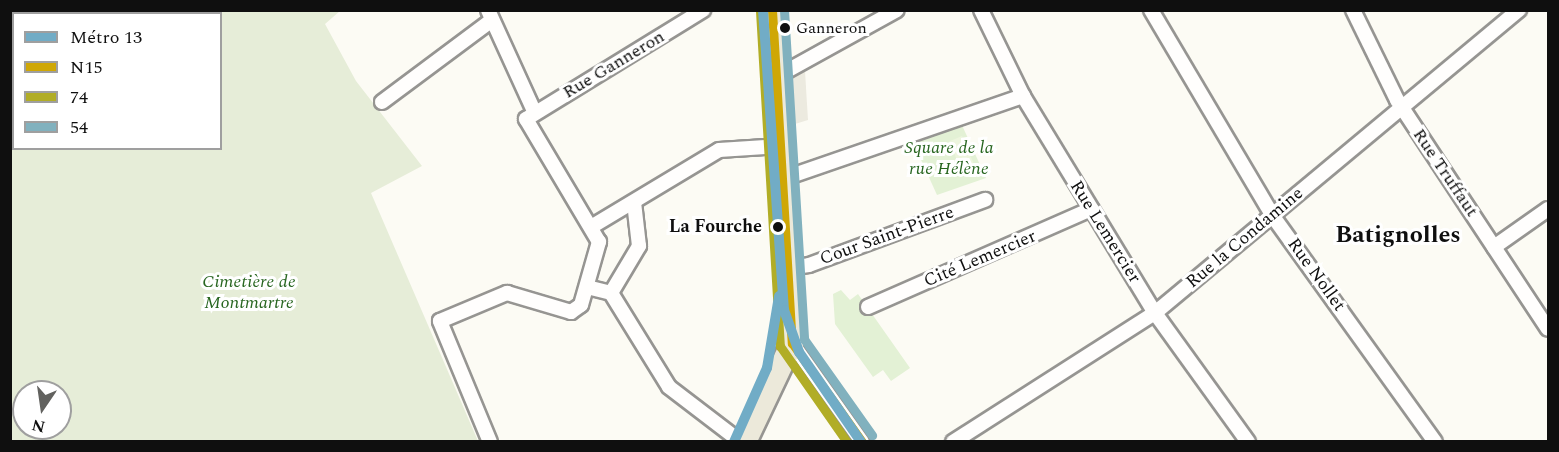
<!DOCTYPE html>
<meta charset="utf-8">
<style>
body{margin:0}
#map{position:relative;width:1559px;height:452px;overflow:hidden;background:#fcfbf4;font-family:Spectral,serif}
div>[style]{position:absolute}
.green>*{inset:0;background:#e3f1d5}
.cemetery>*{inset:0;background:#e6edd8}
.pitch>*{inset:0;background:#edf5de;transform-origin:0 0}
.plaza>*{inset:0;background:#eceadf}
.roads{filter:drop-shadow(2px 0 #969592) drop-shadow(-2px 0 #969592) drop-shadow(0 2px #969592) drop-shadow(0 -2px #969592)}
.street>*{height:14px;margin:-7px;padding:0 7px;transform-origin:7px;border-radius:7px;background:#fffefd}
.primary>*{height:22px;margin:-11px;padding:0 11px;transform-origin:11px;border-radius:11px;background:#ece9da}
.bus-1>*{height:9px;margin:-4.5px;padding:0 4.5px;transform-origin:4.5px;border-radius:4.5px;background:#cfa705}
.bus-2>*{height:9px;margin:-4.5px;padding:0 4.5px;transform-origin:4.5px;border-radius:4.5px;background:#b1ad26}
.bus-3>*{height:9px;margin:-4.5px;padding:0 4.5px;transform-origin:4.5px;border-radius:4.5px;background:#81b1be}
.metro-1>*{height:10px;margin:-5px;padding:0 5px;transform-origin:5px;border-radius:5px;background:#71acc6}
.dots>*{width:16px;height:16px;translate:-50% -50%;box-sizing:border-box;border:3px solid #fff;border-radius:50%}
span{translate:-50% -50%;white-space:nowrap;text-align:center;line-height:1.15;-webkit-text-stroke:6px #fff;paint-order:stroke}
.bus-label{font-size:16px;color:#0f0f0f}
.left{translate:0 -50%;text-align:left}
.street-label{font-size:18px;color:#0f0f0f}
.park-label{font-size:18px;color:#286620;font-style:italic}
.stop-label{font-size:18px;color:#0f0f0f;font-weight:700}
.right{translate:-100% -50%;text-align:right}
.district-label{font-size:24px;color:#0f0f0f;font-weight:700}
.frame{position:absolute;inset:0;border:12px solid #0f0f0f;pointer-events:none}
.legend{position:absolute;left:12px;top:12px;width:210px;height:138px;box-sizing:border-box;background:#fff;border:2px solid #9f9f9f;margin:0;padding:8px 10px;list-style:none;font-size:18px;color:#0f0f0f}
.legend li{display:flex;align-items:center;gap:12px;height:30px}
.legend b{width:30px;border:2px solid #9f9f9f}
.north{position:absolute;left:12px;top:380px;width:60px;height:60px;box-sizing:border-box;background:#fff;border:2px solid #9f9f9f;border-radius:50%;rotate:193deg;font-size:16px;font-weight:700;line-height:24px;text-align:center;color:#0f0f0f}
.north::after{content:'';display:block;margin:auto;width:21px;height:27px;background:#62625f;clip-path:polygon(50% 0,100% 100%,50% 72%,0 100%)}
</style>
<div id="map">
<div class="green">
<div style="clip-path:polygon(961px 123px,986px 178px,937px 195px,912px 140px)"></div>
<div style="clip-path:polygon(841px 290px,850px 300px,858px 294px,910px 368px,891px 381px,883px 370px,873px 377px,835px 324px,833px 294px)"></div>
</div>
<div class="cemetery">
<div style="clip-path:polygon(evenodd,10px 11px,340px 11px,325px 24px,356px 81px,422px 166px,371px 193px,478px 441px,11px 441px,10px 11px,14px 14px,220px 14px,220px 148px,14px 148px,14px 14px,10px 11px,24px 392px,60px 392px,60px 428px,24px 428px,24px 392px)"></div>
</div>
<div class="pitch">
<div style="left:962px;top:136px;width:36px;height:14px;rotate:67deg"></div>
</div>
<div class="plaza">
<div style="clip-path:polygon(804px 55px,808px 120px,795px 124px,790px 59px)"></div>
</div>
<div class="roads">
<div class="street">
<div style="left:488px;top:10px;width:113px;rotate:65.5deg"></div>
<div style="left:981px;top:10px;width:96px;rotate:64deg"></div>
<div style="left:1023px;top:96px;width:254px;rotate:58.7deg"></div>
<div style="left:1155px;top:313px;width:159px;rotate:54.2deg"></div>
<div style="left:1151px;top:10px;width:238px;rotate:59.4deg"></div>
<div style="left:1272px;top:215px;width:279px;rotate:54.3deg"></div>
<div style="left:1353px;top:10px;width:100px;rotate:63.9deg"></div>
<div style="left:1397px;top:100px;width:274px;rotate:56.6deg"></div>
<div style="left:776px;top:77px;width:138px;rotate:-29deg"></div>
<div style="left:382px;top:102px;width:137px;rotate:-36.7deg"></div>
<div style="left:782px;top:179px;width:255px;rotate:-19deg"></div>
<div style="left:591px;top:227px;width:149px;rotate:-31deg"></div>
<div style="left:719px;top:150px;width:62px;rotate:-3.7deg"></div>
<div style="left:1494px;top:247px;width:66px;rotate:-35.1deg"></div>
<div style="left:788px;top:268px;width:21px;rotate:-8deg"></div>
<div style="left:809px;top:265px;width:188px;rotate:-20.3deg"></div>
<div style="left:587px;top:287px;width:25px;rotate:14deg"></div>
<div style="left:611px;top:293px;width:110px;rotate:58.3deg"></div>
<div style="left:669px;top:387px;width:91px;rotate:37.4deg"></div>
<div style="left:611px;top:293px;width:55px;rotate:-59.2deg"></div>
<div style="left:639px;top:246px;width:44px;rotate:-96.5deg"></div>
<div style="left:868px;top:307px;width:244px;rotate:-23.7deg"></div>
<div style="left:792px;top:343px;width:121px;rotate:54.7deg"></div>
<div style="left:490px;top:442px;width:131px;rotate:-112.5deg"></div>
<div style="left:440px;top:321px;width:73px;rotate:-22.7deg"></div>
<div style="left:507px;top:293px;width:67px;rotate:16.5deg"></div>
<div style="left:571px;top:312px;width:12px;rotate:-35deg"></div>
<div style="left:581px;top:305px;width:66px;rotate:-74.1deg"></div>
<div style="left:599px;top:242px;width:143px;rotate:-120.7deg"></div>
<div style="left:526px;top:119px;width:208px;rotate:-31.6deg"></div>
<div style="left:953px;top:442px;width:240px;rotate:-32.6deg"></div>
<div style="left:1155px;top:313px;width:474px;rotate:-39.8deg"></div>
</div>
<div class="primary">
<div style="left:745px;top:442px;width:110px;rotate:-64.6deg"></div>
<div style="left:792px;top:343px;width:334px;rotate:-93.4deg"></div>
</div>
</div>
<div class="bus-1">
<div style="left:772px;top:10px;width:334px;rotate:86.6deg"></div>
<div style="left:792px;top:343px;width:121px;rotate:54.7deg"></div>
</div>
<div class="bus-2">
<div style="left:760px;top:11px;width:336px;rotate:86.6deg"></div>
<div style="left:780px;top:346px;width:117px;rotate:55.1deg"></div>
</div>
<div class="bus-3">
<div style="left:784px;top:10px;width:330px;rotate:86.5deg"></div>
<div style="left:804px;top:339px;width:118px;rotate:54.7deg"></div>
</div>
<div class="metro-1">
<div style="left:763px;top:10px;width:301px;rotate:86deg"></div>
<div style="left:784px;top:310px;width:45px;rotate:70.3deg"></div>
<div style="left:799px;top:352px;width:109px;rotate:55.4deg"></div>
<div style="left:734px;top:442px;width:81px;rotate:-66deg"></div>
<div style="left:767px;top:368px;width:73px;rotate:-80.5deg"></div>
</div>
<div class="dots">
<div style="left:785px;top:28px;background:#0f0f0f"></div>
<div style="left:778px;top:227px;background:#0f0f0f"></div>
</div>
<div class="bus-label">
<span class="left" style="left:796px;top:28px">Ganneron</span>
</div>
<div class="street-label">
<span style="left:614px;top:65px;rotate:-31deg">Rue Ganneron</span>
<span style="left:1445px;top:173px;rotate:56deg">Rue Truffaut</span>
<span style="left:1105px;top:232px;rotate:58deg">Rue Lemercier</span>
<span style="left:887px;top:236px;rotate:-20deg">Cour Saint-Pierre</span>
<span style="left:1245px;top:238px;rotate:-40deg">Rue la Condamine</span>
<span style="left:980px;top:259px;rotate:-23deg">Cité Lemercier</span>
<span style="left:1316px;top:275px;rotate:54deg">Rue Nollet</span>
</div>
<div class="park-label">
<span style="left:949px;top:159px">Square de la<br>rue Hélène</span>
<span style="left:249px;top:293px">Cimetière de<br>Montmartre</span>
</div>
<div class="stop-label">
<span class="right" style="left:762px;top:227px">La Fourche</span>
</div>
<div class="district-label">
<span style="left:1398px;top:236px">Batignolles</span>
</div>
<div class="frame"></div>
<ul class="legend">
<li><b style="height:8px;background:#71acc6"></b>Métro 13</li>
<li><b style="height:8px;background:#cfa705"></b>N15</li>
<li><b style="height:8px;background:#b1ad26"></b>74</li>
<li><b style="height:8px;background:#81b1be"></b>54</li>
</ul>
<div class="north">N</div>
</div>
